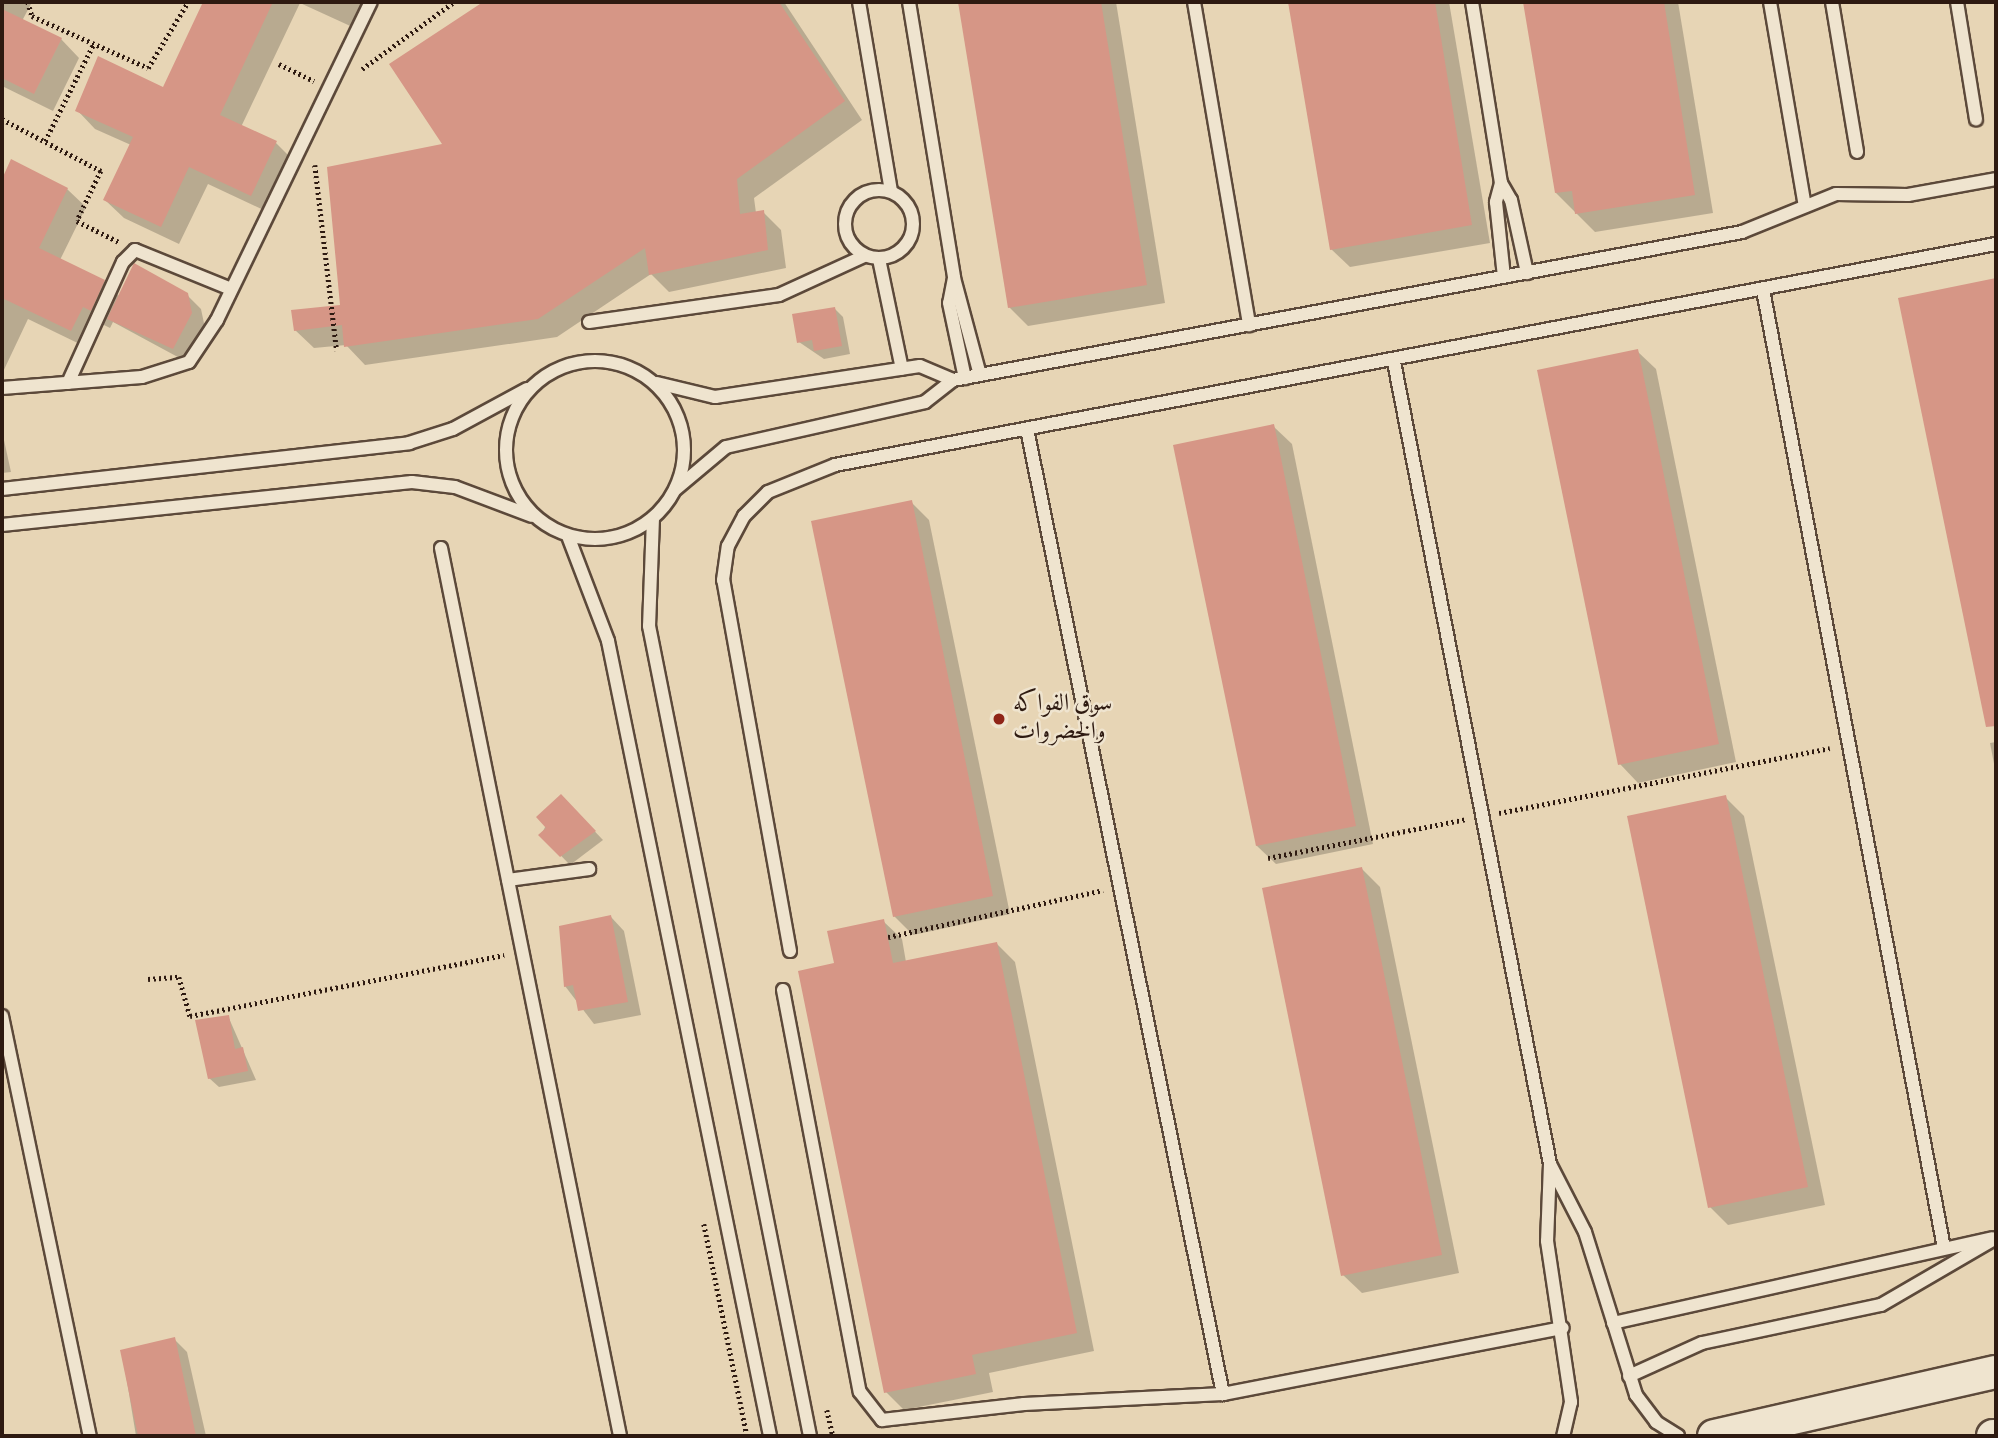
<!DOCTYPE html>
<html>
<head>
<meta charset="utf-8">
<style>
	body { margin:0 }
	#map { position:relative; width:1998px; height:1438px; overflow:hidden; background:#e7d5b5; font-family:Vollkorn,Amiri,serif }
	div>[style] { position:absolute }
	.shadow>* { inset:0; background:#0003 }
	.building>* { inset:0; background:#d69686 }
	.path>* { height:4.5px; margin-top:-2.25px; transform-origin:0; background:repeating-linear-gradient(90deg,#2e1a11 0 2px,transparent 0 5.5px) }
	.roads { filter:drop-shadow(2px 0 #5c493a) drop-shadow(-2px 0 #5c493a) drop-shadow(0 2px #5c493a) drop-shadow(0 -2px #5c493a) }
	.service>* { height:12px; margin:-6px; padding:0 6px; transform-origin:6px; border-radius:6px; background:#efe4cf }
	.service>.ring { margin:-6px; padding:0; box-sizing:content-box; background:none; border:12px solid #efe4cf; border-radius:50% }
	.tertiary>* { height:32px; margin:-16px; padding:0 16px; transform-origin:16px; border-radius:16px; background:#efe4cf }
	.dots>* { width:19px; height:19px; translate:-50% -50%; box-sizing:border-box; border:4px solid #efe4cf; border-radius:50% }
	span { translate:-50% -50%; white-space:nowrap; text-align:center; line-height:1.15; -webkit-text-stroke:5px #efe4cf; paint-order:stroke }
	.poi-label { font-size:24px; color:#2e1a11 }
	.left { translate:0 -50%; text-align:left }
	.frame { position:absolute; inset:0; border:4px solid #2e1a11; pointer-events:none }
</style>
</head>
<body>
<div id="map">
	<div class="shadow">
		<i style="clip-path:polygon(2px 2px,32px 2px,22px 21px,61px 39px,79px 58px,53px 111px,2px 86px)"></i>
		<i style="clip-path:polygon(205px 2px,372px 2px,359px 30px,300px 3px,241px 127px,276px 143px,294px 161px,270px 213px,208px 184px,179px 244px,124px 218px,105px 200px,131px 145px,95px 129px,77px 110px,98px 58px,164px 89px)"></i>
		<i style="clip-path:polygon(486px 2px,784px 2px,862px 120px,754px 198px,756px 213px,763px 212px,781px 230px,786px 268px,669px 292px,651px 274px,557px 337px,365px 365px,346px 345px,314px 348px,295px 330px,342px 306px,445px 145px,392px 64px)"></i>
		<i style="clip-path:polygon(960px 2px,1116px 2px,1165px 303px,1028px 326px,1009px 307px)"></i>
		<i style="clip-path:polygon(1290px 2px,1449px 2px,1490px 243px,1350px 267px,1331px 249px)"></i>
		<i style="clip-path:polygon(1525px 2px,1678px 2px,1713px 213px,1595px 232px,1556px 193px)"></i>
		<i style="clip-path:polygon(12px 161px,67px 189px,86px 207px,60px 260px,104px 281px,120px 297px,187px 295px,201px 309px,205px 328px,187px 362px,113px 322px,110px 328px,102px 324px,90px 349px,28px 319px,2px 374px,2px 183px)"></i>
		<i style="clip-path:polygon(1996px 279px,1996px 709px,1982px 694px,1900px 299px)"></i>
		<i style="clip-path:polygon(834px 308px,843px 317px,850px 354px,824px 359px,799px 342px)"></i>
		<i style="clip-path:polygon(1637px 351px,1656px 369px,1736px 762px,1638px 783px,1620px 764px)"></i>
		<i style="clip-path:polygon(1273px 426px,1292px 444px,1373px 844px,1276px 864px,1257px 846px)"></i>
		<i style="clip-path:polygon(2px 431px,11px 472px,2px 473px)"></i>
		<i style="clip-path:polygon(911px 502px,929px 520px,1010px 914px,913px 935px,894px 916px)"></i>
		<i style="clip-path:polygon(1996px 742px,1996px 774px,1990px 743px)"></i>
		<i style="clip-path:polygon(561px 796px,603px 840px,570px 865px,541px 835px)"></i>
		<i style="clip-path:polygon(1725px 797px,1744px 816px,1825px 1205px,1728px 1225px,1710px 1207px)"></i>
		<i style="clip-path:polygon(1362px 869px,1380px 887px,1459px 1273px,1362px 1293px,1343px 1275px)"></i>
		<i style="clip-path:polygon(611px 917px,624px 931px,641px 1015px,594px 1024px,565px 986px)"></i>
		<i style="clip-path:polygon(883px 921px,902px 939px,906px 962px,997px 944px,1015px 962px,1094px 1351px,989px 1373px,993px 1392px,904px 1410px,886px 1392px)"></i>
		<i style="clip-path:polygon(228px 1016px,256px 1080px,219px 1087px,209px 1078px)"></i>
		<i style="clip-path:polygon(174px 1339px,187px 1352px,206px 1436px,136px 1436px,122px 1351px)"></i>
	</div>
	<div class="building">
		<i style="clip-path:polygon(203px 2px,273px 2px,220px 115px,277px 141px,251px 196px,189px 167px,161px 227px,103px 200px,133px 137px,75px 111px,98px 56px,163px 87px)"></i>
		<i style="clip-path:polygon(483px 2px,779px 2px,845px 101px,737px 179px,740px 214px,764px 210px,768px 250px,649px 275px,645px 248px,538px 319px,344px 347px,342px 325px,294px 331px,291px 310px,340px 305px,327px 167px,442px 144px,389px 64px)"></i>
		<i style="clip-path:polygon(958px 2px,1101px 2px,1147px 285px,1008px 308px)"></i>
		<i style="clip-path:polygon(1288px 2px,1435px 2px,1472px 225px,1330px 250px)"></i>
		<i style="clip-path:polygon(1523px 2px,1664px 2px,1695px 195px,1575px 214px,1572px 191px,1555px 193px)"></i>
		<i style="clip-path:polygon(2px 9px,62px 38px,34px 94px,2px 78px)"></i>
		<i style="clip-path:polygon(11px 159px,68px 188px,39px 248px,105px 280px,91px 311px,83px 307px,71px 331px,2px 298px,2px 179px)"></i>
		<i style="clip-path:polygon(134px 263px,188px 293px,192px 313px,173px 349px,107px 319px)"></i>
		<i style="clip-path:polygon(1996px 278px,1996px 726px,1986px 727px,1898px 298px)"></i>
		<i style="clip-path:polygon(835px 307px,842px 346px,814px 351px,812px 340px,797px 343px,792px 314px)"></i>
		<i style="clip-path:polygon(1638px 349px,1719px 744px,1618px 765px,1537px 370px)"></i>
		<i style="clip-path:polygon(1274px 424px,1356px 826px,1256px 846px,1173px 445px)"></i>
		<i style="clip-path:polygon(912px 500px,993px 896px,893px 917px,811px 521px)"></i>
		<i style="clip-path:polygon(561px 794px,596px 831px,560px 857px,538px 835px,546px 828px,536px 817px)"></i>
		<i style="clip-path:polygon(1726px 795px,1808px 1187px,1708px 1208px,1627px 816px)"></i>
		<i style="clip-path:polygon(1362px 867px,1442px 1255px,1341px 1276px,1262px 888px)"></i>
		<i style="clip-path:polygon(611px 915px,628px 1002px,578px 1011px,573px 985px,564px 987px,559px 926px)"></i>
		<i style="clip-path:polygon(884px 919px,893px 963px,997px 942px,1077px 1333px,972px 1355px,976px 1374px,884px 1393px,798px 971px,834px 963px,827px 931px)"></i>
		<i style="clip-path:polygon(229px 1015px,235px 1049px,243px 1047px,248px 1071px,208px 1079px,195px 1020px)"></i>
		<i style="clip-path:polygon(175px 1337px,196px 1436px,138px 1436px,120px 1350px)"></i>
	</div>
	<div class="path">
		<i style="left:28px;top:2px;width:15px;rotate:74deg"></i>
		<i style="left:32px;top:16px;width:127px;rotate:24.1deg"></i>
		<i style="left:148px;top:68px;width:77px;rotate:-58.8deg"></i>
		<i style="left:279px;top:64px;width:39px;rotate:26deg"></i>
		<i style="left:362px;top:69px;width:114px;rotate:-36.1deg"></i>
		<i style="left:2px;top:119px;width:112px;rotate:27.7deg"></i>
		<i style="left:101px;top:171px;width:55px;rotate:115.6deg"></i>
		<i style="left:77px;top:221px;width:47px;rotate:26.6deg"></i>
		<i style="left:45px;top:141px;width:107px;rotate:-63.4deg"></i>
		<i style="left:315px;top:165px;width:187px;rotate:83.3deg"></i>
		<i style="left:1499px;top:813px;width:337px;rotate:-11.1deg"></i>
		<i style="left:1268px;top:858px;width:202px;rotate:-11.1deg"></i>
		<i style="left:888px;top:937px;width:220px;rotate:-12.3deg"></i>
		<i style="left:148px;top:979px;width:31px;rotate:-4deg"></i>
		<i style="left:179px;top:977px;width:41px;rotate:74.2deg"></i>
		<i style="left:190px;top:1016px;width:320px;rotate:-11deg"></i>
		<i style="left:704px;top:1224px;width:216px;rotate:78.5deg"></i>
		<i style="left:827px;top:1410px;width:27px;rotate:77deg"></i>
	</div>
	<div class="roads">
		<div class="service">
			<i style="left:859px;top:2px;width:192px;rotate:80.4deg"></i>
			<i style="left:909px;top:2px;width:280px;rotate:80.7deg"></i>
			<i style="left:954px;top:278px;width:100px;rotate:75deg"></i>
			<i style="left:1194px;top:2px;width:328px;rotate:80.3deg"></i>
			<i style="left:1472px;top:2px;width:183px;rotate:80.9deg"></i>
			<i style="left:1501px;top:183px;width:20px;rotate:60deg"></i>
			<i style="left:1511px;top:200px;width:75px;rotate:77.6deg"></i>
			<i style="left:1770px;top:2px;width:207px;rotate:80.3deg"></i>
			<i style="left:1832px;top:2px;width:152px;rotate:80.5deg"></i>
			<i style="left:1957px;top:2px;width:119px;rotate:80.8deg"></i>
			<i style="left:1501px;top:183px;width:20px;rotate:105deg"></i>
			<i style="left:1496px;top:202px;width:75px;rotate:83.9deg"></i>
			<i class="ring" style="left:845px;top:190px;width:56px;height:56px"></i>
			<i style="left:879px;top:259px;width:112px;rotate:78.2deg"></i>
			<i style="left:954px;top:278px;width:25px;rotate:101deg"></i>
			<i style="left:949px;top:303px;width:77px;rotate:78deg"></i>
			<i style="left:1763px;top:290px;width:975px;rotate:79.3deg"></i>
			<i style="left:589px;top:322px;width:192px;rotate:-8.1deg"></i>
			<i style="left:779px;top:295px;width:94px;rotate:-24.6deg"></i>
			<i class="ring" style="left:506px;top:361px;width:166px;height:166px"></i>
			<i style="left:1394px;top:362px;width:817px;rotate:78.99deg"></i>
			<i style="left:1550px;top:1164px;width:77px;rotate:92.2deg"></i>
			<i style="left:1547px;top:1241px;width:163px;rotate:81.5deg"></i>
			<i style="left:1571px;top:1402px;width:35px;rotate:103deg"></i>
			<i style="left:68px;top:383px;width:133px;rotate:-65.6deg"></i>
			<i style="left:123px;top:262px;width:17px;rotate:-45deg"></i>
			<i style="left:135px;top:250px;width:104px;rotate:22.1deg"></i>
			<i style="left:657px;top:383px;width:60px;rotate:13.6deg"></i>
			<i style="left:715px;top:397px;width:207px;rotate:-8.6deg"></i>
			<i style="left:920px;top:366px;width:36px;rotate:23deg"></i>
			<i style="left:2px;top:388px;width:140px;rotate:-4.5deg"></i>
			<i style="left:142px;top:377px;width:49px;rotate:-17.7deg"></i>
			<i style="left:189px;top:362px;width:50px;rotate:-56.3deg"></i>
			<i style="left:217px;top:320px;width:353px;rotate:-64.2deg"></i>
			<i style="left:1028px;top:434px;width:980px;rotate:78.52deg"></i>
			<i style="left:2px;top:489px;width:410px;rotate:-6.4deg"></i>
			<i style="left:409px;top:443px;width:46px;rotate:-17.7deg"></i>
			<i style="left:453px;top:429px;width:84px;rotate:-28.4deg"></i>
			<i style="left:676px;top:489px;width:65px;rotate:-40deg"></i>
			<i style="left:726px;top:447px;width:204px;rotate:-12.7deg"></i>
			<i style="left:925px;top:402px;width:36px;rotate:-38deg"></i>
			<i style="left:953px;top:380px;width:803px;rotate:-10.62deg"></i>
			<i style="left:1742px;top:232px;width:101px;rotate:-22deg"></i>
			<i style="left:1836px;top:194px;width:72px;rotate:0.8deg"></i>
			<i style="left:1908px;top:195px;width:89px;rotate:-10.3deg"></i>
			<i style="left:653px;top:518px;width:108px;rotate:92.1deg"></i>
			<i style="left:649px;top:626px;width:826px;rotate:78.76deg"></i>
			<i style="left:2px;top:525px;width:412px;rotate:-6deg"></i>
			<i style="left:412px;top:482px;width:43px;rotate:6.6deg"></i>
			<i style="left:455px;top:487px;width:82px;rotate:20.6deg"></i>
			<i style="left:568px;top:536px;width:112px;rotate:69.1deg"></i>
			<i style="left:608px;top:641px;width:811px;rotate:78.48deg"></i>
			<i style="left:441px;top:548px;width:906px;rotate:78.6deg"></i>
			<i style="left:508px;top:880px;width:82px;rotate:-7.7deg"></i>
			<i style="left:790px;top:951px;width:377px;rotate:-100.2deg"></i>
			<i style="left:723px;top:580px;width:34px;rotate:-82deg"></i>
			<i style="left:728px;top:546px;width:34px;rotate:-62deg"></i>
			<i style="left:744px;top:516px;width:34px;rotate:-45deg"></i>
			<i style="left:768px;top:492px;width:72px;rotate:-21.9deg"></i>
			<i style="left:835px;top:465px;width:1182px;rotate:-10.78deg"></i>
			<i style="left:783px;top:990px;width:409px;rotate:79.2deg"></i>
			<i style="left:860px;top:1392px;width:36px;rotate:52deg"></i>
			<i style="left:882px;top:1420px;width:143px;rotate:-6.4deg"></i>
			<i style="left:1024px;top:1404px;width:199px;rotate:-2.9deg"></i>
			<i style="left:1223px;top:1394px;width:346px;rotate:-11deg"></i>
			<i style="left:2px;top:1016px;width:429px;rotate:78.2deg"></i>
			<i style="left:1550px;top:1164px;width:76px;rotate:62.8deg"></i>
			<i style="left:1585px;top:1232px;width:171px;rotate:72.6deg"></i>
			<i style="left:1636px;top:1395px;width:34px;rotate:53deg"></i>
			<i style="left:1656px;top:1422px;width:26px;rotate:32deg"></i>
			<i style="left:1613px;top:1323px;width:388px;rotate:-12.6deg"></i>
			<i style="left:1629px;top:1376px;width:80px;rotate:-24.3deg"></i>
			<i style="left:1702px;top:1343px;width:183px;rotate:-12deg"></i>
			<i style="left:1881px;top:1305px;width:133px;rotate:-30.2deg"></i>
		</div>
		<div class="tertiary">
			<i style="left:1714px;top:1436px;width:289px;rotate:-12.8deg"></i>
			<i style="left:1993px;top:1436px;width:3px"></i>
		</div>
	</div>
	<div class="dots">
		<i style="left:999px;top:719px;background:#8f2418"></i>
	</div>
	<div class="poi-label">
		<span class="left" style="left:1013px;top:719px">سوق الفواكه<br>والخضروات</span>
	</div>
	<div class="frame"></div>
</div>
</body>
</html>
